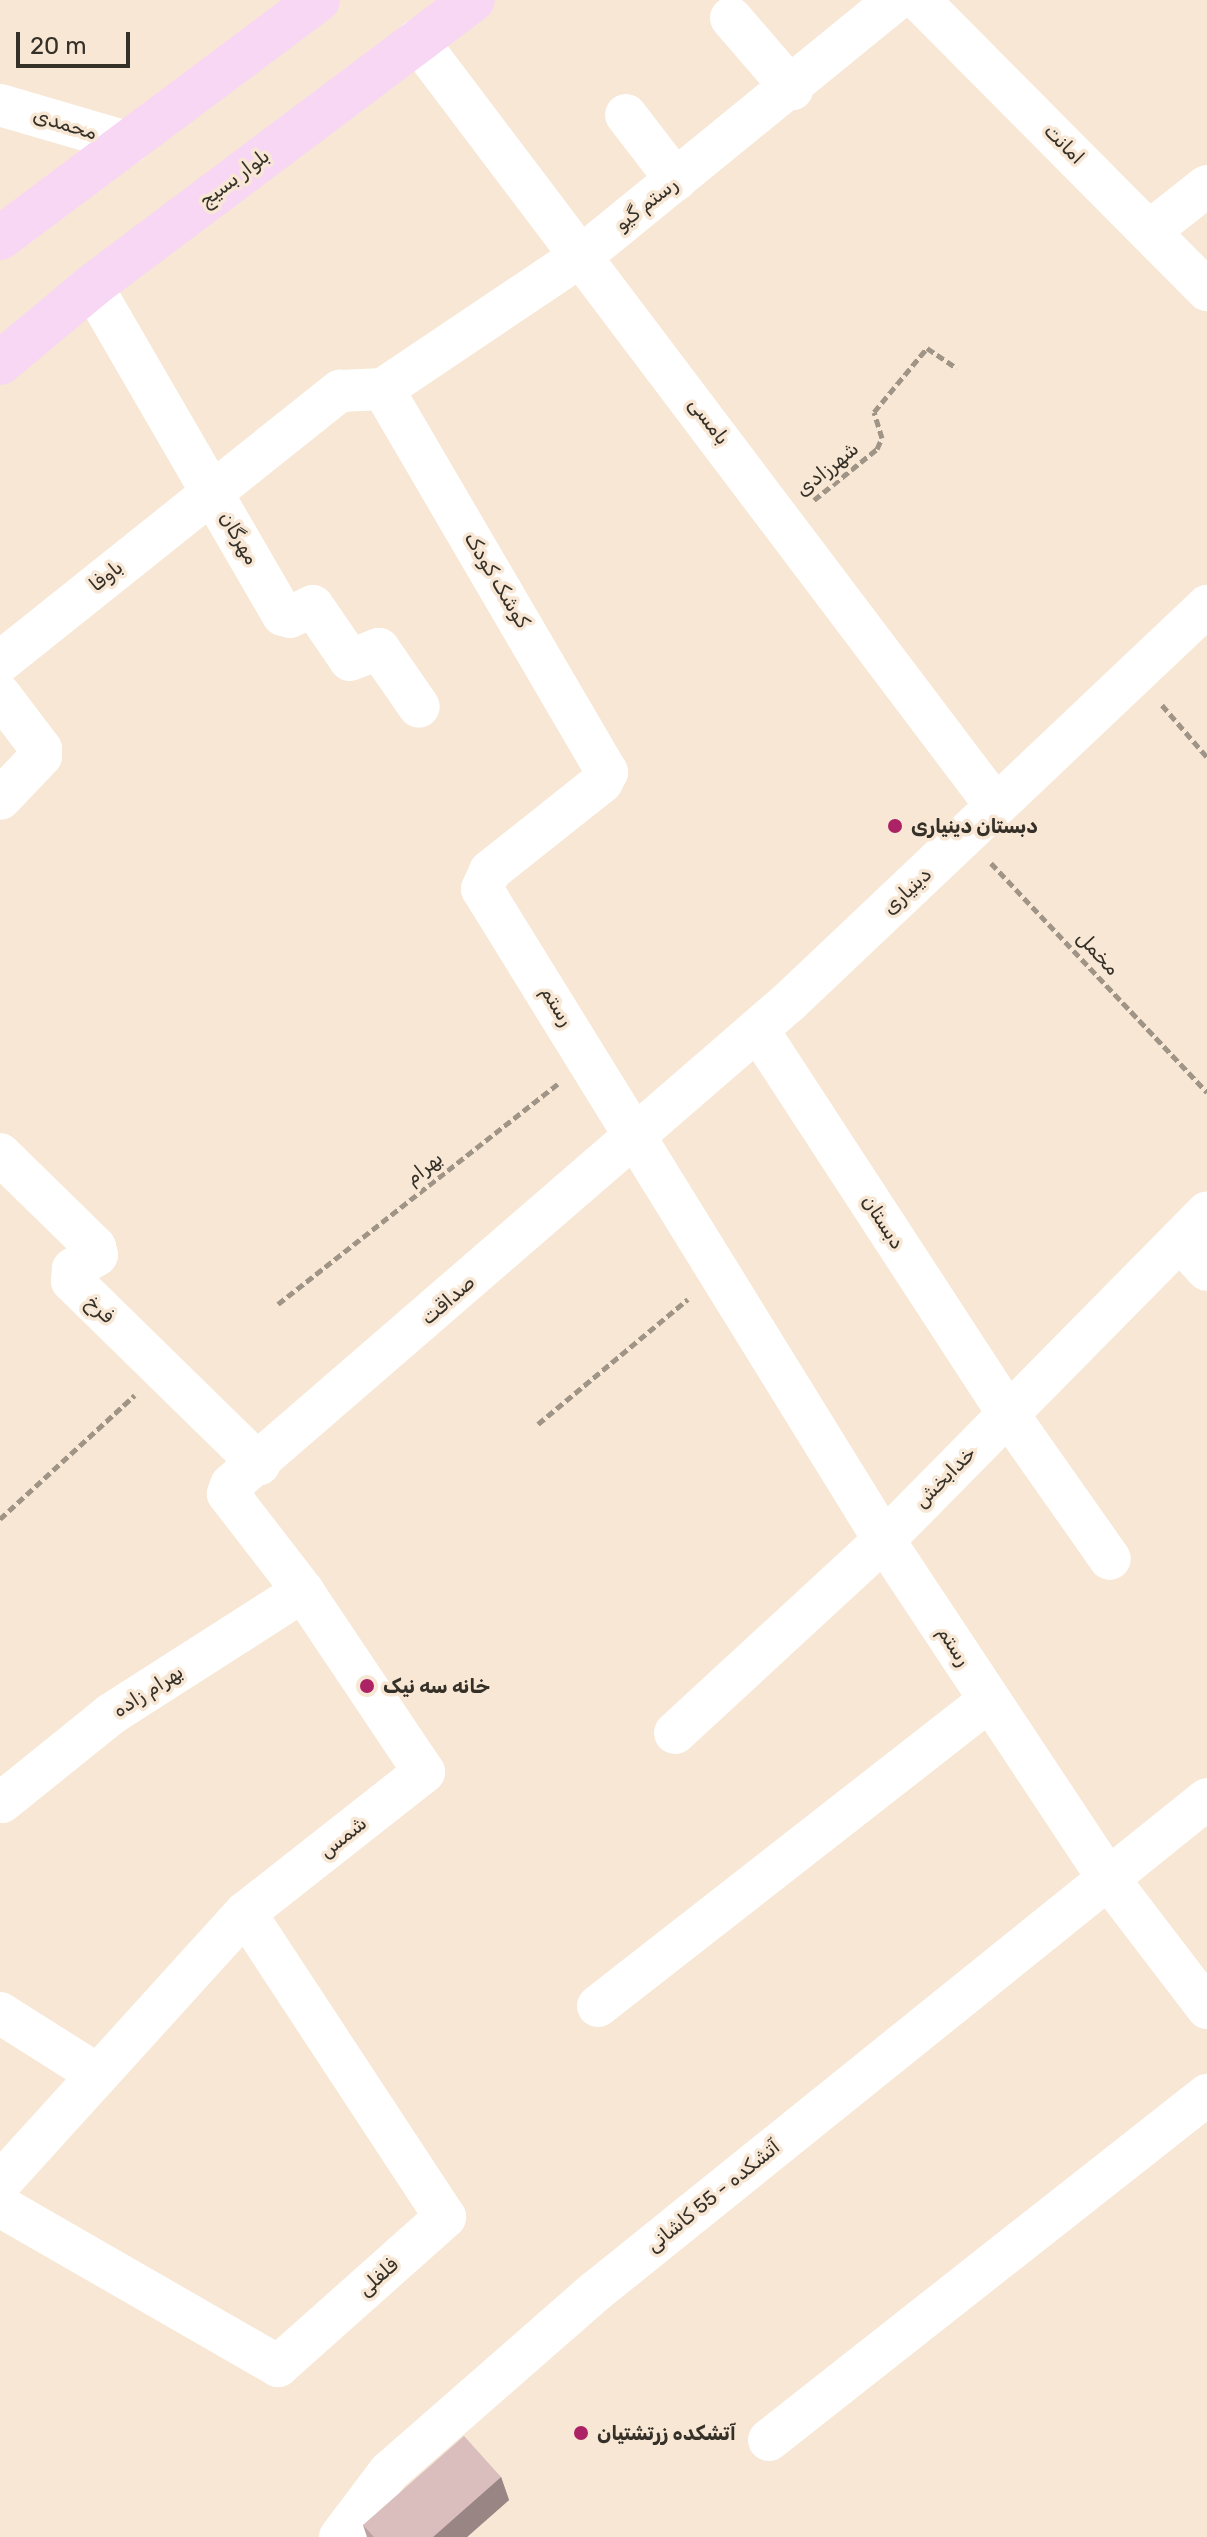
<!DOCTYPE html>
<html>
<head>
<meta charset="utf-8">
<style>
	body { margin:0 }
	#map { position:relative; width:1207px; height:2537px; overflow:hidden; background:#f7e7d4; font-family:Rubik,"Noto Sans Arabic",sans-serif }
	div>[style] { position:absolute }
	.path>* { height:5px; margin-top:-2.5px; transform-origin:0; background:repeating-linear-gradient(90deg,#9f9486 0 8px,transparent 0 12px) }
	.street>* { height:42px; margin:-21px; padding:0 21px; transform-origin:21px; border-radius:21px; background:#fff }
	.primary>* { height:44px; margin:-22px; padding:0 22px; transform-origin:22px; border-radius:22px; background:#f8d7f5 }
	.wall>* { inset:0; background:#bba3a3 }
	.shaded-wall>* { inset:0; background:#988584 }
	.building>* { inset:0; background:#d9bebd }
	.dots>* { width:22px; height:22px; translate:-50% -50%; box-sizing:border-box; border:4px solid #f7e7d4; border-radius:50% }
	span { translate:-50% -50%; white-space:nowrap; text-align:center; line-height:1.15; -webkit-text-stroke:7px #f7e7d4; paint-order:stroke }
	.street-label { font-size:20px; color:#353028 }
	.poi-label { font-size:20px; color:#353028; font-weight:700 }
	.left { translate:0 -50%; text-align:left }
	.scale { position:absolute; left:16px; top:32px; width:114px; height:36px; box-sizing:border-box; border:4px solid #353028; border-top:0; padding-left:10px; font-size:24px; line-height:28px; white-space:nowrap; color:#353028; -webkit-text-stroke:6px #f7e7d4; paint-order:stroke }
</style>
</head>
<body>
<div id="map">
	<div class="path">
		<i style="left:814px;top:500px;width:81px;rotate:-39deg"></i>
		<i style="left:877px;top:449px;width:12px;rotate:-66deg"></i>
		<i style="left:882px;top:438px;width:27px;rotate:-107deg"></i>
		<i style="left:874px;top:412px;width:83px;rotate:-50.4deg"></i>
		<i style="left:927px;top:348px;width:36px;rotate:34deg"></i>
		<i style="left:1162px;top:705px;width:69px;rotate:49.1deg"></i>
		<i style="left:991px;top:863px;width:315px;rotate:46.7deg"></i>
		<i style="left:278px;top:1304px;width:356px;rotate:-38.2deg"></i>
		<i style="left:538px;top:1424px;width:195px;rotate:-39.8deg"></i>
		<i style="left:0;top:1519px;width:183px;rotate:-42.6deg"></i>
	</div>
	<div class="street">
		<i style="left:919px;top:0;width:409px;rotate:45.2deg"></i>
		<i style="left:731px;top:18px;width:94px;rotate:49.3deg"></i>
		<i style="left:417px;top:40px;width:960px;rotate:52.92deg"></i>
		<i style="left:0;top:105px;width:135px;rotate:16.3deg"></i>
		<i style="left:626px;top:115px;width:82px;rotate:52.4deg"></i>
		<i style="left:1151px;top:230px;width:71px;rotate:-38.2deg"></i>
		<i style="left:92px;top:286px;width:380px;rotate:59.9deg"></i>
		<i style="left:283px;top:615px;width:7px;rotate:16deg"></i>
		<i style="left:290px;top:617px;width:25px;rotate:-26deg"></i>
		<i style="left:313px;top:606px;width:65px;rotate:55.6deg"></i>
		<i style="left:350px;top:660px;width:31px;rotate:-21deg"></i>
		<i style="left:379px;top:649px;width:70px;rotate:55.4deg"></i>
		<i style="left:383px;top:389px;width:444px;rotate:59.7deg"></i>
		<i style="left:607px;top:772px;width:11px;rotate:117deg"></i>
		<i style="left:602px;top:782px;width:143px;rotate:141.5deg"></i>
		<i style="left:490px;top:871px;width:20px;rotate:114deg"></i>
		<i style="left:482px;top:889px;width:765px;rotate:58.3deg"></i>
		<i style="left:884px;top:1540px;width:404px;rotate:56.5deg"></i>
		<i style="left:1107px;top:1877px;width:165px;rotate:52.6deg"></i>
		<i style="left:383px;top:389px;width:242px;rotate:-33.9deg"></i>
		<i style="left:584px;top:254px;width:402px;rotate:-39.2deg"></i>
		<i style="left:0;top:662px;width:435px;rotate:-38.6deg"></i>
		<i style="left:340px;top:391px;width:43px;rotate:-2.7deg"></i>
		<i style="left:0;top:695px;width:68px;rotate:52.8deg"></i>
		<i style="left:41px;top:749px;width:7px;rotate:90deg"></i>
		<i style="left:41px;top:756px;width:59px;rotate:133.6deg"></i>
		<i style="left:758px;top:1030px;width:458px;rotate:56.9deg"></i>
		<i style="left:1008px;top:1414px;width:177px;rotate:54.9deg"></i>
		<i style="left:0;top:1154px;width:133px;rotate:44.4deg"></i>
		<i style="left:95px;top:1247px;width:8px;rotate:76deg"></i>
		<i style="left:97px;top:1255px;width:28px;rotate:150deg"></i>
		<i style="left:73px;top:1269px;width:12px;rotate:95deg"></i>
		<i style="left:72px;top:1281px;width:262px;rotate:44.4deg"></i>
		<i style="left:1180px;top:1240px;width:40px;rotate:48deg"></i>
		<i style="left:675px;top:1733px;width:284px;rotate:-42.7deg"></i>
		<i style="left:884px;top:1540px;width:460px;rotate:-45.4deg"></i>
		<i style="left:2px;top:1802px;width:140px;rotate:-38.9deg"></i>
		<i style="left:111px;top:1714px;width:228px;rotate:-32.6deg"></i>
		<i style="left:598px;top:2006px;width:497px;rotate:-38deg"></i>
		<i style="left:0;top:2013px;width:112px;rotate:32.3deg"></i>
		<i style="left:0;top:2183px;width:365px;rotate:-47.8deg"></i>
		<i style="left:245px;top:1913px;width:228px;rotate:-38.2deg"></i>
		<i style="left:424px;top:1772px;width:218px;rotate:-123.8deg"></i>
		<i style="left:303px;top:1591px;width:123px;rotate:-127.7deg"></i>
		<i style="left:228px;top:1494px;width:9px;rotate:-72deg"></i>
		<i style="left:231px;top:1485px;width:738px;rotate:-40.88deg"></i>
		<i style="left:789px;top:1002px;width:576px;rotate:-43.45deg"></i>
		<i style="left:0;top:2206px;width:321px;rotate:29.9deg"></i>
		<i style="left:278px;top:2366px;width:224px;rotate:-41.7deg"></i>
		<i style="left:445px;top:2217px;width:364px;rotate:-123.3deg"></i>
		<i style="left:769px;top:2440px;width:558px;rotate:-38.23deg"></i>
		<i style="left:340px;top:2537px;width:81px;rotate:-53deg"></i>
		<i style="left:389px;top:2472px;width:275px;rotate:-41.2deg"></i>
		<i style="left:596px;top:2291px;width:784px;rotate:-38.84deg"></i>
	</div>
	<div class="primary">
		<i style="left:0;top:238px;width:397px;rotate:-36.8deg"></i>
		<i style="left:0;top:363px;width:120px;rotate:-39.9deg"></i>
		<i style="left:92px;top:286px;width:476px;rotate:-36.9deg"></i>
	</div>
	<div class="wall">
		<i style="clip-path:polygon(501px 2477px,509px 2500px,467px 2537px,367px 2537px,363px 2525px)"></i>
	</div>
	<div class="shaded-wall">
		<i style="clip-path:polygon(501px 2477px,509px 2500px,467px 2537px,433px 2537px)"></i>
	</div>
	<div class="building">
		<i style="clip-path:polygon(464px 2436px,501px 2477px,433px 2537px,374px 2537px,363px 2525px)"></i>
	</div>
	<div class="dots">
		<i style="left:895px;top:826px;background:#ab2265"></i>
		<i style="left:367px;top:1686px;background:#ab2265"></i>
		<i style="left:581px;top:2433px;background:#ab2265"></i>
	</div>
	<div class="street-label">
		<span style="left:65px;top:124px;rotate:17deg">محمدی</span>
		<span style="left:1064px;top:144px;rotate:45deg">امانت</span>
		<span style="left:234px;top:178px;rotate:-37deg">بلوار بسیج</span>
		<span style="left:646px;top:204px;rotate:-38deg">رستم گیو</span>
		<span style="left:709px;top:421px;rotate:53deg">بامسی</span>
		<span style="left:827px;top:469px;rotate:-39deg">شهرزادی</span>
		<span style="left:239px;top:538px;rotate:60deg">مهرگان</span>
		<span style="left:106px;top:576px;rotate:-39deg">باوفا</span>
		<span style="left:497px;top:580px;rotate:59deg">کوشک کودک</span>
		<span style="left:907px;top:891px;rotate:-43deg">دینیاری</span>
		<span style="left:1098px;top:953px;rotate:47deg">مخمل</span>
		<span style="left:557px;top:1006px;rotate:58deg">رستم</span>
		<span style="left:424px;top:1168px;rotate:-38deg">بهرام</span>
		<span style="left:883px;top:1222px;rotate:57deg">دبستان</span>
		<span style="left:448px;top:1300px;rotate:-41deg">صداقت</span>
		<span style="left:100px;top:1309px;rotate:44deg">فرخ</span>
		<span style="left:945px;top:1477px;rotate:-45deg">خدابخش</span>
		<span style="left:954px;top:1646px;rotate:57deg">رستم</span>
		<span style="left:148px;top:1691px;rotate:-33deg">بهرام زاده</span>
		<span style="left:343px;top:1837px;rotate:-38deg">شمس</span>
		<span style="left:713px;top:2196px;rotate:-39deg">آتشکده - 55 کاشانی</span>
		<span style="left:378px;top:2277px;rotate:-42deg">فلفلی</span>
	</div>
	<div class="poi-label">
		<span class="left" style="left:911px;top:826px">دبستان دینیاری</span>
		<span class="left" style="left:383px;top:1686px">خانه سه نیک</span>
		<span class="left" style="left:597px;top:2433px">آتشکده زرتشتیان</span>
	</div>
	<div class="scale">20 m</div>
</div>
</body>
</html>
